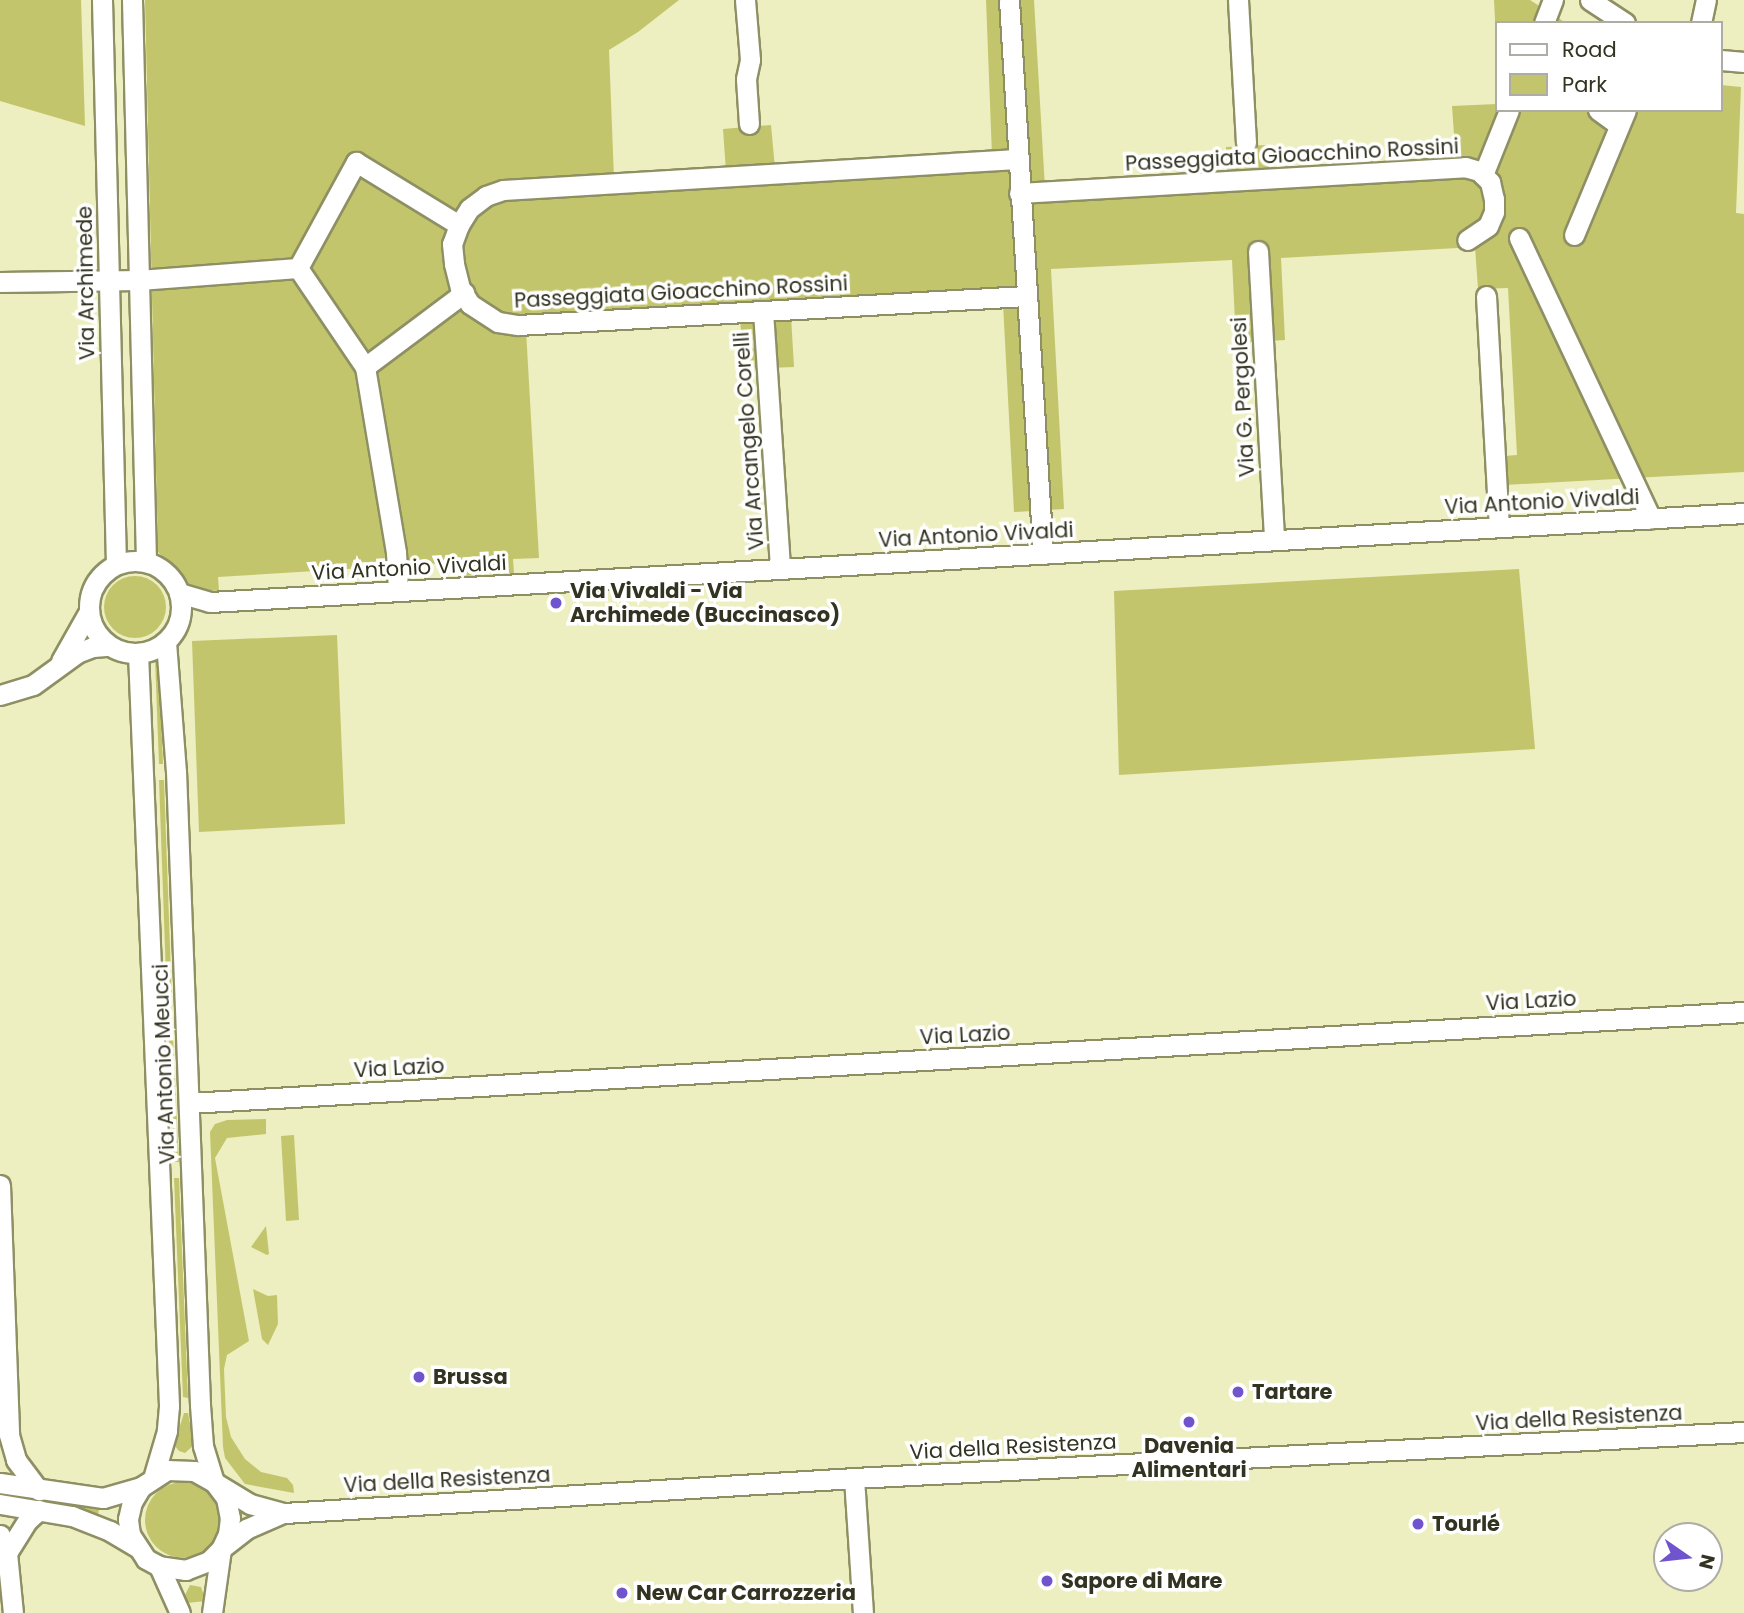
<!DOCTYPE html>
<html>
<head>
<meta charset="utf-8">
<style>
	body { margin:0 }
	#map { position:relative; width:1744px; height:1613px; overflow:hidden; background:#edefc0; font-family:Poppins,sans-serif }
	div>[style] { position:absolute }
	.green>* { inset:0; background:#c3c56c }
	.round { border-radius:50% }
	.roads { filter:drop-shadow(2px 0 #8e9064) drop-shadow(-2px 0 #8e9064) drop-shadow(0 2px #8e9064) drop-shadow(0 -2px #8e9064) }
	.minor>* { height:19px; margin:-9.5px; padding:0 9.5px; transform-origin:9.5px; border-radius:9.5px; background:#fff }
	.minor>.ring { margin:-9.5px; padding:0; box-sizing:content-box; background:none; border:19px solid #fff; border-radius:50% }
	.dots>* { width:19px; height:19px; translate:-50% -50%; box-sizing:border-box; border:4px solid #fff; border-radius:50% }
	span { translate:-50% -50%; white-space:nowrap; text-align:center; line-height:1.15; -webkit-text-stroke:7px #fff; paint-order:stroke }
	.street-label { font-size:21px; color:#323321 }
	.poi-label { font-size:21px; color:#323321; font-weight:700 }
	.left { translate:0 -50%; text-align:left }
	.legend { position:absolute; left:1495px; top:21px; width:228px; height:91px; box-sizing:border-box; background:#fff; border:2px solid #adada6; margin:0; padding:9px 12px; list-style:none; font-size:21px; color:#323321 }
	.legend li { display:flex; align-items:center; gap:14px; height:35px }
	.legend b { width:35px; border:2px solid #adada6 }
	.north { position:absolute; left:1653px; top:1522px; width:70px; height:70px; box-sizing:border-box; background:#fff; border:2px solid #adada6; border-radius:50%; rotate:104deg; font-size:19px; font-weight:700; line-height:28px; text-align:center; color:#323321 }
	.north::after { content:''; display:block; margin:auto; width:24px; height:32px; background:#7054cd; clip-path:polygon(50% 0,100% 100%,50% 72%,0 100%) }
</style>
</head>
<body>
<div id="map">
	<div class="green">
		<i style="clip-path:polygon(0 0,81px 0,85px 126px,0 101px)"></i>
		<i style="clip-path:polygon(145px 0,679px 0,638px 32px,609px 50px,614px 178px,726px 172px,723px 129px,771px 125px,775px 168px,992px 156px,986px 0,1034px 0,1045px 188px,1227px 177px,1226px 147px,1266px 145px,1269px 173px,1456px 162px,1452px 106px,1497px 104px,1497px 110px,1721px 110px,1721px 85px,1741px 87px,1736px 213px,1744px 214px,1744px 472px,1505px 485px,1504px 456px,1517px 455px,1508px 288px,1478px 289px,1475px 247px,1281px 258px,1285px 340px,1236px 343px,1232px 260px,1051px 269px,1064px 509px,1014px 512px,1003px 304px,791px 316px,794px 367px,744px 369px,740px 318px,526px 330px,539px 558px,513px 559px,514px 573px,463px 576px,461px 562px,218px 577px,219px 591px,204px 590px,189px 585px,158px 552px)"></i>
		<i style="clip-path:polygon(1494px 0,1530px 0,1566px 23px,1497px 23px,1497px 58px)"></i>
		<i style="clip-path:polygon(1519px 569px,1535px 749px,1119px 775px,1114px 591px)"></i>
		<i class="round" style="left:104px;top:576px;width:62px;height:62px"></i>
		<i style="clip-path:polygon(337px 635px,345px 824px,199px 832px,192px 641px)"></i>
		<i style="clip-path:polygon(155px 659px,159px 659px,163px 764px,159px 764px)"></i>
		<i style="clip-path:polygon(159px 780px,164px 780px,172px 1003px,167px 1004px)"></i>
		<i style="clip-path:polygon(168px 1018px,172px 1018px,179px 1162px,174px 1162px)"></i>
		<i style="clip-path:polygon(266px 1119px,266px 1134px,227px 1138px,215px 1158px,249px 1341px,227px 1355px,224px 1369px,226px 1417px,231px 1437px,245px 1459px,261px 1472px,287px 1478px,293px 1485px,294px 1493px,245px 1484px,225px 1458px,223px 1447px,210px 1132px,215px 1124px,227px 1120px)"></i>
		<i style="clip-path:polygon(294px 1135px,299px 1220px,286px 1221px,281px 1136px)"></i>
		<i style="clip-path:polygon(174px 1178px,179px 1178px,188px 1398px,183px 1397px)"></i>
		<i style="clip-path:polygon(266px 1226px,269px 1254px,267px 1255px,251px 1247px)"></i>
		<i style="clip-path:polygon(253px 1289px,268px 1296px,277px 1295px,278px 1324px,268px 1345px,262px 1339px)"></i>
		<i style="clip-path:polygon(184px 1413px,188px 1413px,194px 1445px,185px 1453px,179px 1451px,174px 1445px)"></i>
		<i class="round" style="left:145px;top:1482px;width:76px;height:76px"></i>
		<i style="clip-path:polygon(0 1494px,99px 1507px,98px 1518px,0 1497px)"></i>
		<i style="clip-path:polygon(190px 1585px,201px 1587px,206px 1601px,187px 1603px,185px 1595px)"></i>
	</div>
	<div class="roads">
		<div class="minor">
			<i style="left:102px;top:0;width:564px;rotate:88.58deg"></i>
			<i style="left:132px;top:0;width:562px;rotate:88.57deg"></i>
			<i style="left:745px;top:0;width:60px;rotate:85.2deg"></i>
			<i style="left:750px;top:60px;width:19px;rotate:102deg"></i>
			<i style="left:746px;top:79px;width:45px;rotate:86.2deg"></i>
			<i style="left:1009px;top:0;width:555px;rotate:86.49deg"></i>
			<i style="left:1238px;top:0;width:143px;rotate:86.8deg"></i>
			<i style="left:1590px;top:0;width:42px;rotate:33.3deg"></i>
			<i style="left:1544px;top:23px;width:25px;rotate:-69deg"></i>
			<i style="left:1701px;top:23px;width:24px;rotate:-78deg"></i>
			<i style="left:1721px;top:60px;width:23px;rotate:5deg"></i>
			<i style="left:1598px;top:110px;width:26px;rotate:36deg"></i>
			<i style="left:1017px;top:159px;width:515px;rotate:176.55deg"></i>
			<i style="left:503px;top:190px;width:18px;rotate:161deg"></i>
			<i style="left:486px;top:196px;width:21px;rotate:143deg"></i>
			<i style="left:469px;top:209px;width:19px;rotate:122deg"></i>
			<i style="left:459px;top:225px;width:20px;rotate:110deg"></i>
			<i style="left:452px;top:244px;width:20px;rotate:84deg"></i>
			<i style="left:454px;top:264px;width:25px;rotate:76deg"></i>
			<i style="left:460px;top:288px;width:19px;rotate:58deg"></i>
			<i style="left:470px;top:304px;width:33px;rotate:33deg"></i>
			<i style="left:498px;top:322px;width:20px;rotate:9deg"></i>
			<i style="left:518px;top:325px;width:508px;rotate:-3.27deg"></i>
			<i style="left:1483px;top:175px;width:70px;rotate:-68.2deg"></i>
			<i style="left:1019px;top:193px;width:447px;rotate:-3.3deg"></i>
			<i style="left:1465px;top:167px;width:15px;rotate:16deg"></i>
			<i style="left:1479px;top:171px;width:16px;rotate:45deg"></i>
			<i style="left:1490px;top:182px;width:17px;rotate:77deg"></i>
			<i style="left:1494px;top:199px;width:13px;rotate:90deg"></i>
			<i style="left:1494px;top:212px;width:15px;rotate:113deg"></i>
			<i style="left:1488px;top:226px;width:25px;rotate:146deg"></i>
			<i style="left:1574px;top:235px;width:135px;rotate:-67.4deg"></i>
			<i style="left:1519px;top:238px;width:310px;rotate:64.8deg"></i>
			<i style="left:1258px;top:251px;width:289px;rotate:86.8deg"></i>
			<i style="left:298px;top:268px;width:120px;rotate:55.9deg"></i>
			<i style="left:365px;top:367px;width:188px;rotate:80.5deg"></i>
			<i style="left:396px;top:552px;width:39px;rotate:87deg"></i>
			<i style="left:298px;top:268px;width:121px;rotate:-61.3deg"></i>
			<i style="left:356px;top:162px;width:121px;rotate:31.5deg"></i>
			<i style="left:0;top:282px;width:139px;rotate:-0.8deg"></i>
			<i style="left:139px;top:280px;width:159px;rotate:-4.3deg"></i>
			<i style="left:1486px;top:296px;width:231px;rotate:86.8deg"></i>
			<i style="left:763px;top:311px;width:258px;rotate:86.2deg"></i>
			<i style="left:365px;top:367px;width:124px;rotate:-36.8deg"></i>
			<i class="ring" style="left:89px;top:561px;width:73px;height:73px"></i>
			<i style="left:179px;top:593px;width:32px;rotate:16deg"></i>
			<i style="left:210px;top:602px;width:1537px;rotate:-3.32deg"></i>
			<i style="left:166px;top:642px;width:129px;rotate:85.6deg"></i>
			<i style="left:176px;top:771px;width:634px;rotate:87.83deg"></i>
			<i style="left:200px;top:1405px;width:41px;rotate:85.8deg"></i>
			<i style="left:203px;top:1446px;width:38px;rotate:73deg"></i>
			<i style="left:138px;top:653px;width:754px;rotate:87.64deg"></i>
			<i style="left:169px;top:1406px;width:25px;rotate:95deg"></i>
			<i style="left:167px;top:1431px;width:46px;rotate:106.5deg"></i>
			<i style="left:61px;top:661px;width:55px;rotate:-60.6deg"></i>
			<i style="left:0;top:695px;width:34px;rotate:-17deg"></i>
			<i style="left:33px;top:685px;width:54px;rotate:-36deg"></i>
			<i style="left:77px;top:653px;width:17px;rotate:-21deg"></i>
			<i style="left:93px;top:647px;width:16px;rotate:-4deg"></i>
			<i style="left:189px;top:1103px;width:1558px;rotate:-3.35deg"></i>
			<i style="left:0;top:1185px;width:250px;rotate:87.9deg"></i>
			<i style="left:9px;top:1435px;width:26px;rotate:74deg"></i>
			<i style="left:16px;top:1460px;width:38px;rotate:53deg"></i>
			<i style="left:854px;top:1478px;width:135px;rotate:86.2deg"></i>
			<i style="left:214px;top:1482px;width:42px;rotate:31.4deg"></i>
			<i style="left:250px;top:1504px;width:35px;rotate:15deg"></i>
			<i style="left:284px;top:1513px;width:571px;rotate:-3.51deg"></i>
			<i style="left:854px;top:1478px;width:891px;rotate:-2.96deg"></i>
			<i style="left:0;top:1483px;width:104px;rotate:8.3deg"></i>
			<i style="left:103px;top:1498px;width:40px;rotate:-16deg"></i>
			<i style="left:141px;top:1487px;width:31px;rotate:-33deg"></i>
			<i style="left:167px;top:1470px;width:27px;rotate:2deg"></i>
			<i style="left:194px;top:1471px;width:23px;rotate:29deg"></i>
			<i style="left:214px;top:1482px;width:20px;rotate:53deg"></i>
			<i style="left:226px;top:1498px;width:20px;rotate:79deg"></i>
			<i style="left:230px;top:1518px;width:16px;rotate:97deg"></i>
			<i style="left:228px;top:1534px;width:17px;rotate:115deg"></i>
			<i style="left:221px;top:1549px;width:17px;rotate:135deg"></i>
			<i style="left:209px;top:1561px;width:25px;rotate:159deg"></i>
			<i style="left:186px;top:1570px;width:27px;rotate:-172deg"></i>
			<i style="left:159px;top:1566px;width:15px;rotate:-152deg"></i>
			<i style="left:146px;top:1559px;width:30px;rotate:-123deg"></i>
			<i style="left:130px;top:1534px;width:15px;rotate:-98deg"></i>
			<i style="left:128px;top:1519px;width:17px;rotate:-77deg"></i>
			<i style="left:132px;top:1502px;width:17px;rotate:-59deg"></i>
			<i style="left:0;top:1504px;width:73px;rotate:9.5deg"></i>
			<i style="left:72px;top:1516px;width:41px;rotate:21.5deg"></i>
			<i style="left:110px;top:1531px;width:31px;rotate:31deg"></i>
			<i style="left:0;top:1535px;width:19px;rotate:69deg"></i>
			<i style="left:7px;top:1553px;width:60px;rotate:84.3deg"></i>
			<i style="left:222px;top:1548px;width:31px;rotate:-38deg"></i>
			<i style="left:246px;top:1529px;width:40px;rotate:-23.4deg"></i>
			<i style="left:7px;top:1553px;width:39px;rotate:-58deg"></i>
			<i style="left:28px;top:1520px;width:15px;rotate:-42deg"></i>
			<i style="left:159px;top:1566px;width:51px;rotate:65.9deg"></i>
			<i style="left:212px;top:1613px;width:65px;rotate:-82deg"></i>
		</div>
	</div>
	<div class="dots">
		<i style="left:556px;top:603px;background:#7054cd"></i>
		<i style="left:419px;top:1377px;background:#7054cd"></i>
		<i style="left:1238px;top:1392px;background:#7054cd"></i>
		<i style="left:1189px;top:1422px;background:#7054cd"></i>
		<i style="left:1418px;top:1524px;background:#7054cd"></i>
		<i style="left:1047px;top:1581px;background:#7054cd"></i>
		<i style="left:622px;top:1593px;background:#7054cd"></i>
	</div>
	<div class="street-label">
		<span style="left:1292px;top:155px;rotate:-3deg">Passeggiata Gioacchino Rossini</span>
		<span style="left:86px;top:283px;rotate:-91deg">Via Archimede</span>
		<span style="left:681px;top:292px;rotate:-3deg">Passeggiata Gioacchino Rossini</span>
		<span style="left:1243px;top:397px;rotate:-93deg">Via G. Pergolesi</span>
		<span style="left:749px;top:441px;rotate:-94deg">Via Arcangelo Corelli</span>
		<span style="left:1542px;top:502px;rotate:-3deg">Via Antonio Vivaldi</span>
		<span style="left:976px;top:535px;rotate:-3deg">Via Antonio Vivaldi</span>
		<span style="left:409px;top:568px;rotate:-3deg">Via Antonio Vivaldi</span>
		<span style="left:1531px;top:1001px;rotate:-3deg">Via Lazio</span>
		<span style="left:965px;top:1035px;rotate:-3deg">Via Lazio</span>
		<span style="left:164px;top:1064px;rotate:-92deg">Via Antonio Meucci</span>
		<span style="left:399px;top:1068px;rotate:-3deg">Via Lazio</span>
		<span style="left:1579px;top:1418px;rotate:-3deg">Via della Resistenza</span>
		<span style="left:1013px;top:1447px;rotate:-3deg">Via della Resistenza</span>
		<span style="left:447px;top:1480px;rotate:-3deg">Via della Resistenza</span>
	</div>
	<div class="poi-label">
		<span class="left" style="left:570px;top:603px">Via Vivaldi - Via<br>Archimede (Buccinasco)</span>
		<span class="left" style="left:433px;top:1377px">Brussa</span>
		<span class="left" style="left:1252px;top:1392px">Tartare</span>
		<span style="left:1189px;top:1458px">Davenia<br>Alimentari</span>
		<span class="left" style="left:1432px;top:1524px">Tourlé</span>
		<span class="left" style="left:1061px;top:1581px">Sapore di Mare</span>
		<span class="left" style="left:636px;top:1593px">New Car Carrozzeria</span>
	</div>
	<ul class="legend">
	<li><b style="height:9px;background:#fff"></b>Road</li>
	<li><b style="height:19px;background:#c3c56c"></b>Park</li>
	</ul>
	<div class="north">N</div>
</div>
</body>
</html>
